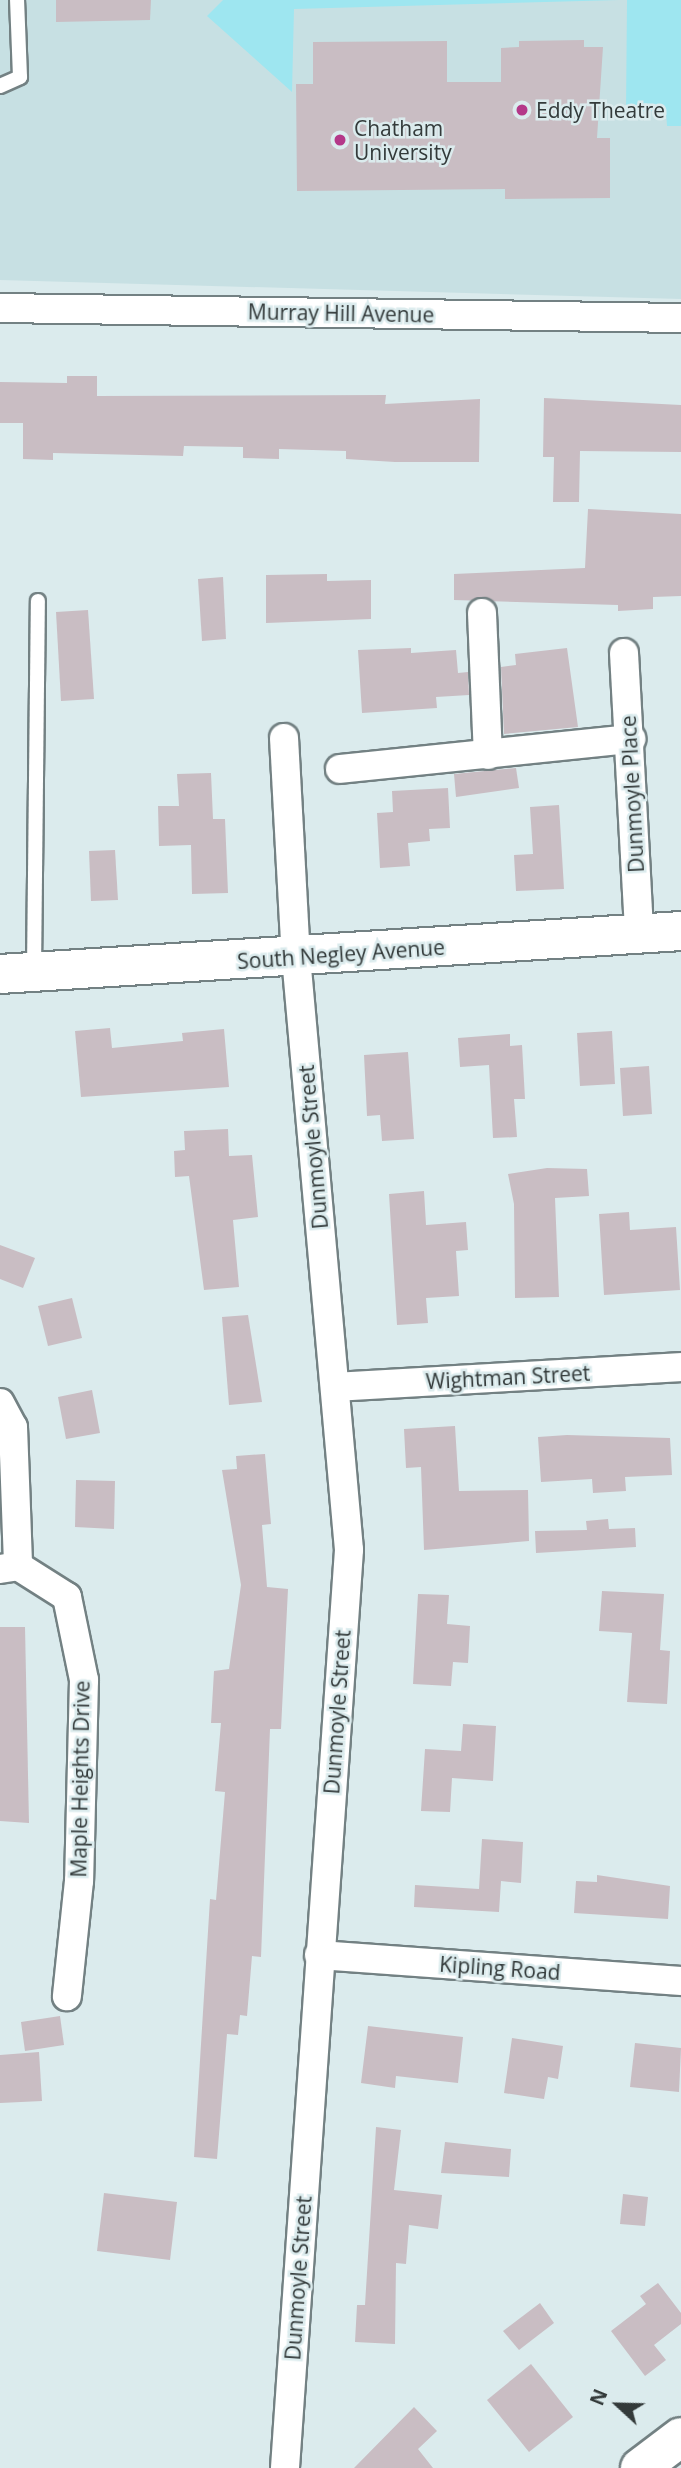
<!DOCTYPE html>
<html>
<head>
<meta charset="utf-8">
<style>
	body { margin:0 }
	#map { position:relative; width:681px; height:2468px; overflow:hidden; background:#dbebed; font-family:"Open Sans",sans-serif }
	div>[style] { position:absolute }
	.built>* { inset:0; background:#c7e0e3 }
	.green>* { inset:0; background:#9ee6f0 }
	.building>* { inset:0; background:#c9bdc3 }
	.roads { filter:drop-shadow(2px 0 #738183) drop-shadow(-2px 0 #738183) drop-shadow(0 2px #738183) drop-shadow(0 -2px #738183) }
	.lane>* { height:14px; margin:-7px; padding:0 7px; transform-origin:7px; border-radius:7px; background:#fff }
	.street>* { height:28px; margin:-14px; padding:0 14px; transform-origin:14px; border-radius:14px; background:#fff }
	.secondary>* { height:38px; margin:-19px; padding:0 19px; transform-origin:19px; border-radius:19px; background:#fff }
	.dots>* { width:19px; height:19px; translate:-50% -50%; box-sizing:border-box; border:4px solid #dbebed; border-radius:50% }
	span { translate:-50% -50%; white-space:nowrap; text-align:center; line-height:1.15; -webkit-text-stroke:5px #dbebed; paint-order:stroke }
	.poi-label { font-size:21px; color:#333a3a }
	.left { translate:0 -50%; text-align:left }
	.street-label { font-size:21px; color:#333a3a }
	.north { position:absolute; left:583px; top:2370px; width:70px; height:70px; -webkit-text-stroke:5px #dbebed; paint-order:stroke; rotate:292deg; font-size:19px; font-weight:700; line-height:28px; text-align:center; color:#333a3a }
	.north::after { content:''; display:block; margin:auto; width:24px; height:32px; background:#333a3a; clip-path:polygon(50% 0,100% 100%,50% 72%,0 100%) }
</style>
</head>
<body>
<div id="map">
	<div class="built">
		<i style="clip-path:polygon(0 0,681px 0,681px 299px,0 280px)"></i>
	</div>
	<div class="green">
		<i style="clip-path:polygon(223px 0,619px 0,294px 9px,292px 92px,207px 16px)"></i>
		<i style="clip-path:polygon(627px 0,681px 0,681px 126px,667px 126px,666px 111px,626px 111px)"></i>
	</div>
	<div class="building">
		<i style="clip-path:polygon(56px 0,151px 0,150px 20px,56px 22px)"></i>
		<i style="clip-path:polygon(584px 40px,584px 47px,603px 47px,597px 138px,610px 138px,610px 198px,505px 199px,505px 189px,297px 191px,296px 84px,313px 84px,313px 42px,447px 41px,447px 82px,501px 82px,501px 48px,519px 47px,519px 41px)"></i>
		<i style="clip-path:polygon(67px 376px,97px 376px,97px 396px,386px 395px,385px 404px,480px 399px,479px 462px,395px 462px,346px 459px,346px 451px,279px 449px,279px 459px,243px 458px,243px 447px,184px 446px,183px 456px,53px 453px,53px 460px,23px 459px,23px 423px,0 423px,0 382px,67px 383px)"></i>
		<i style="clip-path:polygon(544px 398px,681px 405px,681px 452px,580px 451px,579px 502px,553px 502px,554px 457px,543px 457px)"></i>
		<i style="clip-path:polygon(588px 509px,681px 514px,681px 596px,653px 597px,653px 609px,618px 611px,618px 605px,454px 600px,454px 574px,585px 568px)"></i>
		<i style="clip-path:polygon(327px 574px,327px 581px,371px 580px,371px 619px,266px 623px,266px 575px)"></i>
		<i style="clip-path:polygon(223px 577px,226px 639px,202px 641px,198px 579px)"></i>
		<i style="clip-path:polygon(88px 610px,94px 699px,61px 701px,56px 612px)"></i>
		<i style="clip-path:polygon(411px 648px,411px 653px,456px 650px,458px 673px,468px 672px,469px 695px,436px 697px,437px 708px,362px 713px,358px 650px)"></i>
		<i style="clip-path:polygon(567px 648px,578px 727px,504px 734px,501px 667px,516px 665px,515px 654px)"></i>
		<i style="clip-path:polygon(516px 768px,519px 788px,456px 797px,454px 774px)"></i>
		<i style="clip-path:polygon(211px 773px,213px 819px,225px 819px,228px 893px,192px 894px,191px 845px,159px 846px,158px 806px,179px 806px,177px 774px)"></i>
		<i style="clip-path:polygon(448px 788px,450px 828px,429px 829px,430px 841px,408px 843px,410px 866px,380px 868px,377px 813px,393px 812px,392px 791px)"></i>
		<i style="clip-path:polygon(559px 805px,564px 889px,516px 891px,514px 855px,533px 854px,530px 807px)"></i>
		<i style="clip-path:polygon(115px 850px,118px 900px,91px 901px,89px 851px)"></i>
		<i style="clip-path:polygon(110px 1028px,112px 1048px,183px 1041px,182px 1033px,224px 1029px,229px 1087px,81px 1097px,75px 1031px)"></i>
		<i style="clip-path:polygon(612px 1031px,615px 1084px,580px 1086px,577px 1033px)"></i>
		<i style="clip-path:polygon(510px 1034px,510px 1046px,522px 1045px,525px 1099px,514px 1099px,517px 1137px,493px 1138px,489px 1065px,460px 1067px,458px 1038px)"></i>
		<i style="clip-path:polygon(408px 1052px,414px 1139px,382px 1141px,380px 1115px,367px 1116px,364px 1055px)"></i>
		<i style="clip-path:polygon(649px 1066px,652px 1114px,623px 1116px,620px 1068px)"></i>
		<i style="clip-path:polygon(228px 1129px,229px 1156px,252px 1155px,258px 1217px,233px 1220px,239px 1287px,204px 1290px,189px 1176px,175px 1177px,174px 1151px,185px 1150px,184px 1131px)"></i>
		<i style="clip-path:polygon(547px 1168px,587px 1169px,589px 1196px,555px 1198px,559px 1297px,515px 1298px,514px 1204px,508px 1174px)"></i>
		<i style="clip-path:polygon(424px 1191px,426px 1225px,466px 1222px,468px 1250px,456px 1251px,459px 1296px,426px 1298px,428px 1323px,397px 1325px,389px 1194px)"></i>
		<i style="clip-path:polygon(629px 1212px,630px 1230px,676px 1227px,680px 1290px,604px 1295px,599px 1214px)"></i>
		<i style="clip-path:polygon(0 1245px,35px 1258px,23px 1288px,0 1279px)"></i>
		<i style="clip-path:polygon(72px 1298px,82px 1338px,48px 1346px,38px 1306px)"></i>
		<i style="clip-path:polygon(248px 1315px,262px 1402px,229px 1405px,222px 1317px)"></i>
		<i style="clip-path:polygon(92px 1390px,100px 1433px,66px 1439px,58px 1397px)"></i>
		<i style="clip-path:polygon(455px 1426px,459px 1491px,528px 1490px,529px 1541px,424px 1550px,421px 1467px,406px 1468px,404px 1429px)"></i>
		<i style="clip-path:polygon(567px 1435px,670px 1438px,672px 1475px,625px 1477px,626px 1491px,593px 1493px,592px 1479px,541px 1482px,538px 1437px)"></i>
		<i style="clip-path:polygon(265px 1454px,271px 1524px,262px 1525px,267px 1587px,288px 1589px,281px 1729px,270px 1729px,261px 1957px,252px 1956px,247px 2016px,240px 2015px,238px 2035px,227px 2034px,217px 2159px,194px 2157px,210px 1899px,216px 1900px,225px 1792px,215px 1791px,221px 1723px,211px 1723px,214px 1671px,229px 1669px,241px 1585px,222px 1470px,237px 1469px,236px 1456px)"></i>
		<i style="clip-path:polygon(76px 1480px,115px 1481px,114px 1529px,75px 1527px)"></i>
		<i style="clip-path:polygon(608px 1519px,609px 1529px,635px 1528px,636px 1547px,536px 1553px,535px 1531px,587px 1530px,586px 1521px)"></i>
		<i style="clip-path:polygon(602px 1591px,664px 1594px,660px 1650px,670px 1651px,667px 1704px,627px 1702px,632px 1633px,599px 1631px)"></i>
		<i style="clip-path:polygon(418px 1594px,449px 1595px,447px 1624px,470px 1626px,468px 1663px,453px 1662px,451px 1686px,413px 1684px)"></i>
		<i style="clip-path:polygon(0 1627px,25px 1627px,29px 1823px,0 1821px)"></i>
		<i style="clip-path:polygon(463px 1724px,496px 1726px,493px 1781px,452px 1778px,450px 1812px,421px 1811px,425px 1749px,461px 1751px)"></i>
		<i style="clip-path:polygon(482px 1839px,523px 1842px,521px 1883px,501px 1881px,499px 1912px,414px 1907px,415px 1885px,479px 1889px)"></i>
		<i style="clip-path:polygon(597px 1875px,670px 1886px,668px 1919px,574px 1913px,576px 1881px,597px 1882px)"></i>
		<i style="clip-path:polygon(60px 2016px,64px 2045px,25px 2051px,21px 2022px)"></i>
		<i style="clip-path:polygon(368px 2026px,463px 2037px,458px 2083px,396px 2076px,395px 2088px,361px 2083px)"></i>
		<i style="clip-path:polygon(512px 2038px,563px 2046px,558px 2079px,548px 2077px,544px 2099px,504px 2093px)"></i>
		<i style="clip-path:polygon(635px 2043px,681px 2048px,679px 2092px,630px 2087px)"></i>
		<i style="clip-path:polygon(39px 2052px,42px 2101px,0 2103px,0 2055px)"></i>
		<i style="clip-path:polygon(376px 2127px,401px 2130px,394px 2190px,442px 2195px,438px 2229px,409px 2225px,406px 2264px,396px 2263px,395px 2344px,355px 2342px,357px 2305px,365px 2305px)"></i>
		<i style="clip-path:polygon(445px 2142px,511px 2149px,509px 2177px,441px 2173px)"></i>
		<i style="clip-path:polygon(104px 2193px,177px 2202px,170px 2260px,97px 2251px)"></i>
		<i style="clip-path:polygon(623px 2194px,648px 2197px,645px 2226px,620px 2224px)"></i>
		<i style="clip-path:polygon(658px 2283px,681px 2313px,681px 2324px,654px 2345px,666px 2360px,645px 2376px,611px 2331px,646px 2304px,640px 2296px)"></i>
		<i style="clip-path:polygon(540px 2303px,554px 2323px,519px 2350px,503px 2331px)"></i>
		<i style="clip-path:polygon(531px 2364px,573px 2417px,529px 2452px,487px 2400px)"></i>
		<i style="clip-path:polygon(414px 2407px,437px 2431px,418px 2449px,433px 2468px,354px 2468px)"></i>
	</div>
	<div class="roads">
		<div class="lane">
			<i style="left:0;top:86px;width:22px;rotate:-24deg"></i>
			<i style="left:20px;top:77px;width:77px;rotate:-92.2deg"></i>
			<i style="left:34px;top:971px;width:370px;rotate:-89.4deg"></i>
		</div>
		<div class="street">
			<i style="left:0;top:308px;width:681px;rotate:0.84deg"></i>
			<i style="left:482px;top:613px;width:142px;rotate:87.6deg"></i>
			<i style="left:624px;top:653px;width:281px;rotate:86.9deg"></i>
			<i style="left:284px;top:738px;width:219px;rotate:86.9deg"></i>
			<i style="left:296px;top:957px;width:595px;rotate:84.89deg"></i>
			<i style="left:349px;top:1550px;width:920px;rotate:93.99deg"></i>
			<i style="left:340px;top:769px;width:293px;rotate:-5.9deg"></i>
			<i style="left:335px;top:1387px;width:347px;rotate:-3.3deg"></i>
			<i style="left:0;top:1403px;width:27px;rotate:62deg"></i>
			<i style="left:13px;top:1427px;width:139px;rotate:87.9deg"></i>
			<i style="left:0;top:1569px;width:18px;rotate:-9deg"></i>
			<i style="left:18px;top:1566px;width:58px;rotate:32.3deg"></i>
			<i style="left:67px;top:1597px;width:85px;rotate:78.4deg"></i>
			<i style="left:84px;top:1680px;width:201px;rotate:91.4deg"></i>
			<i style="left:79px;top:1881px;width:116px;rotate:96deg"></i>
			<i style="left:319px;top:1955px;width:363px;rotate:4.1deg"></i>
		</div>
		<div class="secondary">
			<i style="left:0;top:974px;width:682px;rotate:-3.61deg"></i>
			<i style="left:640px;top:2468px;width:51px;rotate:-37.1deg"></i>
		</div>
	</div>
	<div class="dots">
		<i style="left:522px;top:110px;background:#b43889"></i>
		<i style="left:340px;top:140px;background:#b43889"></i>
	</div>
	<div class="poi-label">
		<span class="left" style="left:536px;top:110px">Eddy Theatre</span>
		<span class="left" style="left:354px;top:140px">Chatham<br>University</span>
	</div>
	<div class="street-label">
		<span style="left:341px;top:313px;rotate:1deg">Murray Hill Avenue</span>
		<span style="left:632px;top:794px;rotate:-93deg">Dunmoyle Place</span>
		<span style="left:341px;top:954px;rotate:-4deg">South Negley Avenue</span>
		<span style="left:313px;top:1147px;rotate:-95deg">Dunmoyle Street</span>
		<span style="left:508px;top:1377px;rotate:-3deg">Wightman Street</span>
		<span style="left:337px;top:1712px;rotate:-86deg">Dunmoyle Street</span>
		<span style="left:80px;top:1779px;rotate:-89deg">Maple Heights Drive</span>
		<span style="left:500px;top:1968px;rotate:4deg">Kipling Road</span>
		<span style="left:298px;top:2278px;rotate:-86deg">Dunmoyle Street</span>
	</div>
	<div class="north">N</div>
</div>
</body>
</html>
